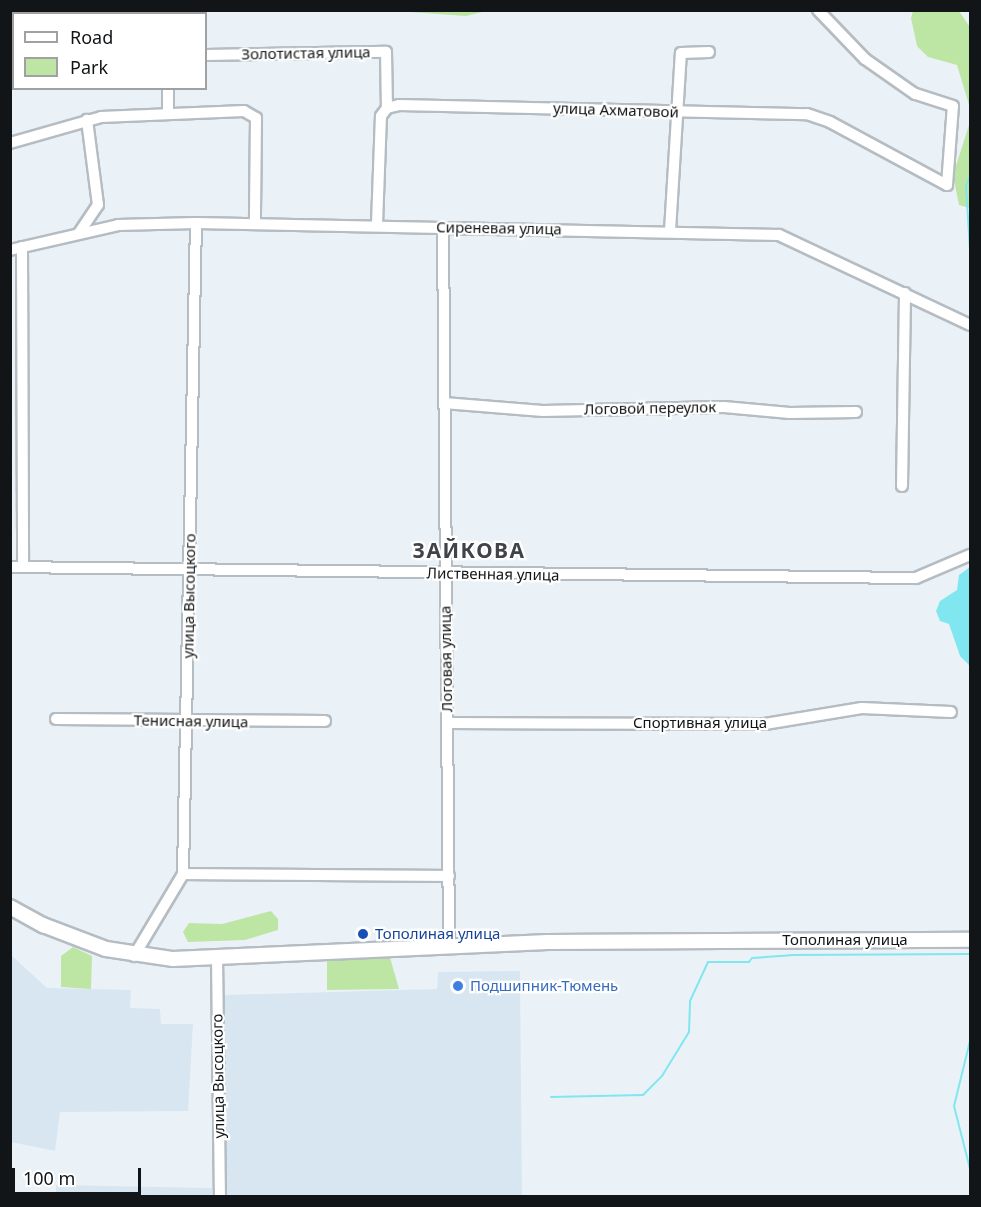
<!DOCTYPE html>
<html>
<head>
<meta charset="utf-8">
<style>
	body { margin:0 }
	#map { position:relative; width:981px; height:1207px; overflow:hidden; background:#ebf2f7; font-family:"Noto Sans",sans-serif }
	div>[style] { position:absolute }
	.built>* { inset:0; background:#d8e6f1 }
	.green>* { inset:0; background:#bde6a5 }
	.water>* { inset:0; background:#80e7f1 }
	.stream>* { height:2px; margin:-1px; padding:0 1px; transform-origin:1px; border-radius:1px; background:#80e7f1 }
	.roads { filter:drop-shadow(2px 0 #b5bcc2) drop-shadow(-2px 0 #b5bcc2) drop-shadow(0 2px #b5bcc2) drop-shadow(0 -2px #b5bcc2) }
	.minor>* { height:10px; margin:-5px; padding:0 5px; transform-origin:5px; border-radius:5px; background:#fff }
	.major>* { height:14px; margin:-7px; padding:0 7px; transform-origin:7px; border-radius:7px; background:#fff }
	.dots>* { width:16px; height:16px; translate:-50% -50%; box-sizing:border-box; border:3px solid #fff; border-radius:50% }
	span { translate:-50% -50%; white-space:nowrap; text-align:center; line-height:1.15; -webkit-text-stroke:4.5px #fff; paint-order:stroke }
	.street-label { font-size:15px; color:#121517 }
	.transit-label { font-size:15px; color:#164399 }
	.left { translate:0 -50%; text-align:left }
	.shop-label { font-size:15px; color:#366cbe }
	.district-label { font-size:21px; color:#3e4448; font-weight:700; letter-spacing:1.5px }
	.frame { position:absolute; inset:0; border:12px solid #121517; pointer-events:none }
	.legend { position:absolute; left:12px; top:12px; width:195px; height:78px; box-sizing:border-box; background:#fff; border:2px solid #a0a1a2; margin:0; padding:8px 10px; list-style:none; font-size:18px; color:#121517 }
	.legend li { display:flex; align-items:center; gap:12px; height:30px }
	.legend b { width:30px; border:2px solid #a0a1a2 }
	.scale { position:absolute; left:12px; top:1168px; width:129px; height:27px; box-sizing:border-box; border:3px solid #121517; border-top:0; padding-left:8px; font-size:18px; line-height:21px; white-space:nowrap; color:#121517; -webkit-text-stroke:4px #fff; paint-order:stroke }
</style>
</head>
<body>
<div id="map">
	<div class="built">
		<i style="clip-path:polygon(10px 954px,47px 988px,131px 990px,130px 1008px,160px 1009px,161px 1024px,193px 1024px,188px 1111px,60px 1112px,55px 1151px,11px 1142px)"></i>
		<i style="clip-path:polygon(520px 971px,522px 1196px,227px 1196px,224px 995px,437px 989px,438px 972px)"></i>
		<i style="clip-path:polygon(56px 1185px,212px 1188px,212px 1196px,56px 1196px)"></i>
	</div>
	<div class="green">
		<i style="clip-path:polygon(396px 11px,486px 11px,466px 16px)"></i>
		<i style="clip-path:polygon(913px 11px,959px 11px,970px 27px,970px 108px,957px 65px,928px 57px,917px 46px,911px 18px)"></i>
		<i style="clip-path:polygon(970px 122px,970px 208px,959px 205px,953px 175px)"></i>
		<i style="clip-path:polygon(271px 911px,278px 919px,278px 930px,245px 940px,188px 942px,183px 932px,189px 923px,222px 924px)"></i>
		<i style="clip-path:polygon(73px 947px,92px 956px,91px 989px,61px 987px,61px 956px)"></i>
		<i style="clip-path:polygon(389px 954px,399px 989px,327px 990px,327px 956px)"></i>
	</div>
	<div class="water">
		<i style="clip-path:polygon(970px 567px,970px 666px,960px 656px,949px 624px,940px 621px,936px 611px,940px 601px,957px 590px,959px 575px)"></i>
	</div>
	<div class="stream">
		<i style="left:970px;top:176px;width:11px;rotate:112deg"></i>
		<i style="left:966px;top:186px;width:64px;rotate:86.4deg"></i>
		<i style="left:970px;top:1041px;width:67px;rotate:103.8deg"></i>
		<i style="left:954px;top:1106px;width:65px;rotate:75.7deg"></i>
		<i style="left:551px;top:1097px;width:92px;rotate:-1.2deg"></i>
		<i style="left:643px;top:1095px;width:27px;rotate:-45deg"></i>
		<i style="left:662px;top:1076px;width:52px;rotate:-58.5deg"></i>
		<i style="left:689px;top:1032px;width:31px;rotate:-88deg"></i>
		<i style="left:690px;top:1001px;width:43px;rotate:-65.2deg"></i>
		<i style="left:708px;top:962px;width:41px"></i>
		<i style="left:749px;top:962px;width:5px;rotate:-53deg"></i>
		<i style="left:752px;top:958px;width:39px;rotate:-4deg"></i>
		<i style="left:791px;top:955px;width:179px;rotate:-0.3deg"></i>
	</div>
	<div class="roads">
		<div class="minor">
			<i style="left:169px;top:10px;width:4px;rotate:76deg"></i>
			<i style="left:206px;top:55px;width:180px;rotate:-1deg"></i>
			<i style="left:386px;top:52px;width:56px;rotate:89deg"></i>
			<i style="left:168px;top:88px;width:25px;rotate:90deg"></i>
			<i style="left:10px;top:143px;width:95px;rotate:-15.9deg"></i>
			<i style="left:101px;top:117px;width:143px;rotate:-2.4deg"></i>
			<i style="left:244px;top:111px;width:14px;rotate:30deg"></i>
			<i style="left:256px;top:118px;width:104px;rotate:90.6deg"></i>
			<i style="left:377px;top:224px;width:108px;rotate:-87.9deg"></i>
			<i style="left:381px;top:116px;width:10px;rotate:-53deg"></i>
			<i style="left:387px;top:108px;width:12px;rotate:-14deg"></i>
			<i style="left:399px;top:105px;width:408px;rotate:1.3deg"></i>
			<i style="left:807px;top:114px;width:24px;rotate:19deg"></i>
			<i style="left:830px;top:122px;width:133px;rotate:28.3deg"></i>
			<i style="left:947px;top:185px;width:79px;rotate:-85.7deg"></i>
			<i style="left:953px;top:106px;width:40px;rotate:-162deg"></i>
			<i style="left:915px;top:94px;width:61px;rotate:-145deg"></i>
			<i style="left:865px;top:59px;width:68px;rotate:-133.8deg"></i>
			<i style="left:443px;top:228px;width:718px;rotate:89.52deg"></i>
			<i style="left:670px;top:231px;width:178px;rotate:-86.5deg"></i>
			<i style="left:681px;top:53px;width:28px;rotate:-2deg"></i>
			<i style="left:79px;top:233px;width:34px;rotate:-56deg"></i>
			<i style="left:98px;top:205px;width:86px;rotate:-97.4deg"></i>
			<i style="left:22px;top:247px;width:320px;rotate:89.8deg"></i>
			<i style="left:10px;top:250px;width:111px;rotate:-13deg"></i>
			<i style="left:118px;top:225px;width:78px;rotate:-1.5deg"></i>
			<i style="left:196px;top:223px;width:583px;rotate:1.18deg"></i>
			<i style="left:779px;top:235px;width:211px;rotate:25.2deg"></i>
			<i style="left:444px;top:403px;width:99px;rotate:4.6deg"></i>
			<i style="left:543px;top:411px;width:181px;rotate:-1.3deg"></i>
			<i style="left:724px;top:407px;width:66px;rotate:5.2deg"></i>
			<i style="left:790px;top:413px;width:66px;rotate:-0.9deg"></i>
			<i style="left:902px;top:486px;width:193px;rotate:-89.1deg"></i>
			<i style="left:10px;top:567px;width:906px;rotate:0.7deg"></i>
			<i style="left:916px;top:578px;width:59px;rotate:-23.1deg"></i>
			<i style="left:56px;top:719px;width:269px;rotate:0.4deg"></i>
			<i style="left:447px;top:723px;width:318px;rotate:0.2deg"></i>
			<i style="left:765px;top:724px;width:98px;rotate:-9.4deg"></i>
			<i style="left:862px;top:708px;width:89px;rotate:2.6deg"></i>
			<i style="left:183px;top:874px;width:266px;rotate:0.4deg"></i>
			<i style="left:134px;top:956px;width:96px;rotate:-59.1deg"></i>
			<i style="left:183px;top:874px;width:651px;rotate:-88.86deg"></i>
			<i style="left:217px;top:956px;width:240px;rotate:89.3deg"></i>
		</div>
		<div class="major">
			<i style="left:10px;top:907px;width:38px;rotate:29deg"></i>
			<i style="left:43px;top:925px;width:67px;rotate:20.9deg"></i>
			<i style="left:106px;top:949px;width:68px;rotate:8.5deg"></i>
			<i style="left:173px;top:959px;width:375px;rotate:-2.6deg"></i>
			<i style="left:548px;top:942px;width:422px;rotate:-0.3deg"></i>
		</div>
	</div>
	<div class="dots">
		<i style="left:363px;top:934px;background:#1a4fb4"></i>
		<i style="left:458px;top:986px;background:#3f7fe0"></i>
	</div>
	<div class="street-label">
		<span style="left:306px;top:53px;rotate:-1deg">Золотистая улица</span>
		<span style="left:616px;top:110px;rotate:2deg">улица Ахматовой</span>
		<span style="left:499px;top:228px;rotate:1deg">Сиреневая улица</span>
		<span style="left:650px;top:408px;rotate:-1deg">Логовой переулок</span>
		<span style="left:493px;top:574px;rotate:1deg">Лиственная улица</span>
		<span style="left:189px;top:596px;rotate:-89deg">улица Высоцкого</span>
		<span style="left:446px;top:659px;rotate:-91deg">Логовая улица</span>
		<span style="left:191px;top:721px;rotate:1deg">Тенисная улица</span>
		<span style="left:700px;top:723px">Спортивная улица</span>
		<span style="left:845px;top:940px">Тополиная улица</span>
		<span style="left:218px;top:1076px;rotate:-91deg">улица Высоцкого</span>
	</div>
	<div class="transit-label">
		<span class="left" style="left:375px;top:934px">Тополиная улица</span>
	</div>
	<div class="shop-label">
		<span class="left" style="left:470px;top:986px">Подшипник-Тюмень</span>
	</div>
	<div class="district-label">
		<span style="left:469px;top:550px">ЗАЙКОВА</span>
	</div>
	<div class="frame"></div>
	<ul class="legend">
	<li><b style="height:8px;background:#fff"></b>Road</li>
	<li><b style="height:16px;background:#bde6a5"></b>Park</li>
	</ul>
	<div class="scale">100 m</div>
</div>
</body>
</html>
